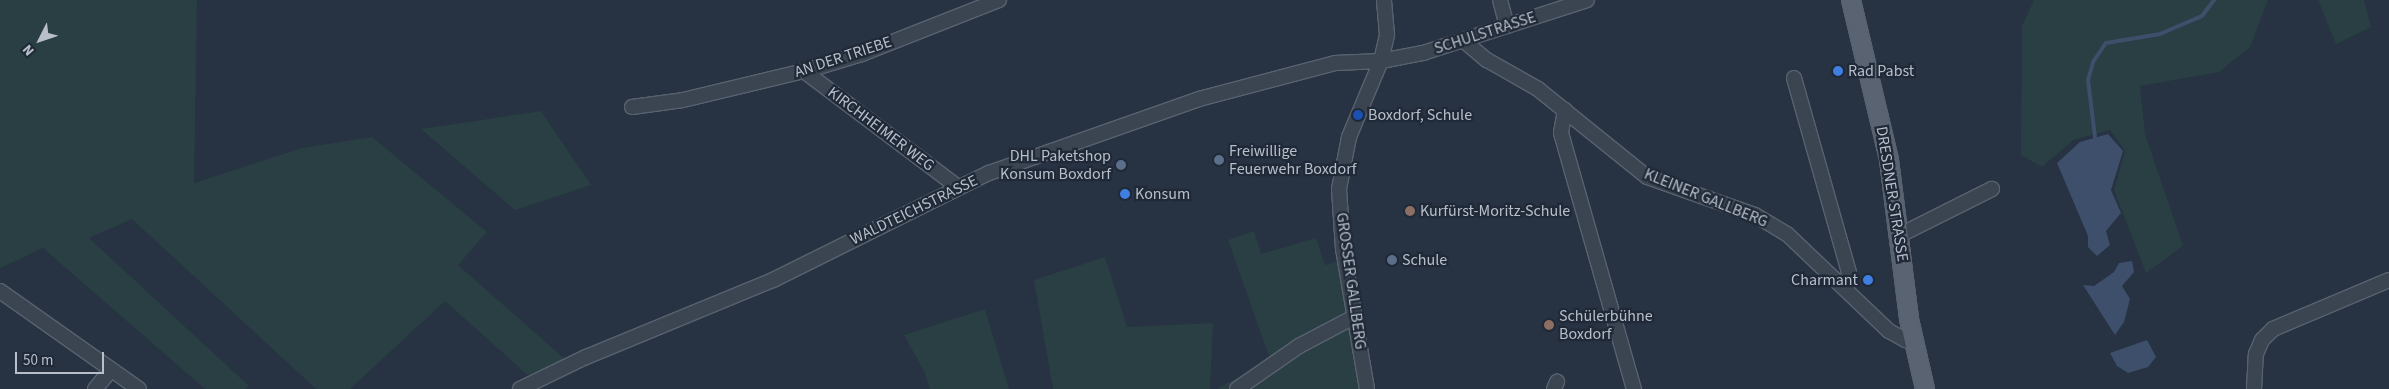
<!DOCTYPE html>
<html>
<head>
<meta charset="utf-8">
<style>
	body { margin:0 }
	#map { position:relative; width:2389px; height:389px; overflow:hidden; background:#273242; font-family:"Source Sans 3",sans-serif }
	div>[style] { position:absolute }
	.green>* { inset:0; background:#293f43 }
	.water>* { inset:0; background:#3d4f6a }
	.stream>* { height:4px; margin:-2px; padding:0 2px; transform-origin:2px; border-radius:2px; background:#3d4f6a }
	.roads { filter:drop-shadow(1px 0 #59626f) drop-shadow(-1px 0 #59626f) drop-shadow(0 1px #59626f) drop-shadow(0 -1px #59626f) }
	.minor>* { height:14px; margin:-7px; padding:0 7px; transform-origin:7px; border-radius:7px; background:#3b4451 }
	.major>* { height:18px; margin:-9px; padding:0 9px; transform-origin:9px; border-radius:9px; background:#596371 }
	.dots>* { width:14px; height:14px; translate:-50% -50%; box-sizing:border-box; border:2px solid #202937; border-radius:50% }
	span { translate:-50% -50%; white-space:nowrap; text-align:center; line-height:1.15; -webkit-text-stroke:4.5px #202937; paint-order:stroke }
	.street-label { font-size:16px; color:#b8bfcb }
	.poi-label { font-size:16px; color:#b8bfcb }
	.left { translate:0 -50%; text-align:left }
	.right { translate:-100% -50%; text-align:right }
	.north { position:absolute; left:15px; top:15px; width:50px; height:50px; -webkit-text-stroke:4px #202937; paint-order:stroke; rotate:229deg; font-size:14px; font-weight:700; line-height:20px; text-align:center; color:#b8bfcb }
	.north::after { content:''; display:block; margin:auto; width:18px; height:22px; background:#b8bfcb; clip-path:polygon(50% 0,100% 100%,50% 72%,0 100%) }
	.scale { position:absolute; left:15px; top:352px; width:89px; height:22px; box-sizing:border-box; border:2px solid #b8bfcb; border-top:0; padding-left:6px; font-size:15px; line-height:18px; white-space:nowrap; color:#b8bfcb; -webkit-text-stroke:4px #202937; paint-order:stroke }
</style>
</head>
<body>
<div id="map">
	<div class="green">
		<i style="clip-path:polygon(0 0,197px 0,194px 183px,302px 148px,372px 137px,487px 232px,458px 265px,565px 359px,531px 378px,445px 301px,350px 389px,316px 389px,132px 219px,89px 238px,249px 386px,245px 389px,205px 389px,43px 248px,0 268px)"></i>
		<i style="clip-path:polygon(2034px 0,2268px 0,2250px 47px,2219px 72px,2140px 86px,2145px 134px,2183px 246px,2146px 273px,2114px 190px,2125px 151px,2110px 130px,2073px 140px,2042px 167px,2021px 155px,2022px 26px)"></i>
		<i style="clip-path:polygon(2318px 0,2364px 0,2371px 27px,2336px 44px)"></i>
		<i style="clip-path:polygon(541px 111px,591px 185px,515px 210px,421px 129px)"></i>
		<i style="clip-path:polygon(1254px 231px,1261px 254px,1316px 238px,1325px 265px,1339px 261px,1360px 389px,1217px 389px,1270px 359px,1228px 240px)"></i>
		<i style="clip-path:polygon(1105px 257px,1127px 327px,1213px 323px,1210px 389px,1053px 389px,1034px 280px)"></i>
		<i style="clip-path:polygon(985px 309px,1009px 389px,930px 389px,925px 373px,904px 335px)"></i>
	</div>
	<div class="water">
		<i style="clip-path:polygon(2108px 134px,2123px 151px,2111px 190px,2121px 213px,2106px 231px,2110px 245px,2097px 256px,2088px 247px,2088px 236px,2057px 163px,2080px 142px)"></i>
		<i style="clip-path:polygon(2132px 261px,2134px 272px,2122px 286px,2130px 299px,2124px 322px,2115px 335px,2083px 285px,2094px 286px,2114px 272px,2119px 263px)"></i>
		<i style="clip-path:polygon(2147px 340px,2156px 357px,2148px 367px,2128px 373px,2117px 366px,2110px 353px)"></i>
	</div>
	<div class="stream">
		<i style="left:2095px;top:137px;width:57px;rotate:-97deg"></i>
		<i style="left:2088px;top:80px;width:19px;rotate:-74deg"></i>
		<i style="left:2093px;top:62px;width:23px;rotate:-56deg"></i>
		<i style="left:2106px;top:43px;width:55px;rotate:-9.5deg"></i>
		<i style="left:2160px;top:34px;width:46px;rotate:-23.2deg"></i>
		<i style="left:2202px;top:16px;width:20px;rotate:-53deg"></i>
	</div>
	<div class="roads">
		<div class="minor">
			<i style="left:1500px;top:0;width:27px;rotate:75deg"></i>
			<i style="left:1464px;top:41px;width:30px;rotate:40deg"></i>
			<i style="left:1487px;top:60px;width:59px;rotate:29.6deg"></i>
			<i style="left:1538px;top:89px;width:140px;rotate:38.9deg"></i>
			<i style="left:1647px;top:177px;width:114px;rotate:19.4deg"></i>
			<i style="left:1755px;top:215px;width:37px;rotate:31deg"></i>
			<i style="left:1787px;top:234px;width:141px;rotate:43.6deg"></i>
			<i style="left:1889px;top:331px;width:18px;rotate:29deg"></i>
			<i style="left:1905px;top:340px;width:8px;rotate:7deg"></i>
			<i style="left:804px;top:71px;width:193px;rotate:37deg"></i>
			<i style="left:1794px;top:78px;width:203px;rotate:74.2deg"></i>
			<i style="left:1849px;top:273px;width:15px;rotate:98deg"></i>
			<i style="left:632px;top:107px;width:51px;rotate:-7.8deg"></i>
			<i style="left:683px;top:100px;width:133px;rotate:-13.5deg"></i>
			<i style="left:812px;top:69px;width:52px;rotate:-16.7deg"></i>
			<i style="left:862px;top:54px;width:147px;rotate:-21.5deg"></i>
			<i style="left:1565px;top:110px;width:23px;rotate:100deg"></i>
			<i style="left:1561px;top:133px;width:266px;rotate:74.1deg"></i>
			<i style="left:1900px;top:235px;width:103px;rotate:-26.6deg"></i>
			<i style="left:0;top:291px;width:170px;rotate:35.2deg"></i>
			<i style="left:95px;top:389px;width:25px;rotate:-50deg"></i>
			<i style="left:520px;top:389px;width:73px;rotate:-25.9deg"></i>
			<i style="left:586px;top:357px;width:202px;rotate:-22.4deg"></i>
			<i style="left:773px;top:280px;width:241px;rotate:-26.4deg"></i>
			<i style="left:989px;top:173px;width:223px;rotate:-19.4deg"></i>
			<i style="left:1199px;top:99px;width:141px;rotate:-14.8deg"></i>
			<i style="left:1335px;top:63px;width:46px;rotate:-2.5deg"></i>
			<i style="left:1381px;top:61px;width:43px;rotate:-10.8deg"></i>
			<i style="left:1423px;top:53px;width:172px;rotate:-17.9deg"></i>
			<i style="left:1237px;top:389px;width:75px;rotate:-34.7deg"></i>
			<i style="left:1299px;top:346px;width:64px;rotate:-27.8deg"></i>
			<i style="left:1367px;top:389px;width:142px;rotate:-99.7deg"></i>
			<i style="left:1343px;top:249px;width:60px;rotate:-93.8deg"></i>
			<i style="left:1339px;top:189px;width:53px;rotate:-79.1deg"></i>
			<i style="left:1349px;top:137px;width:82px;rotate:-67.2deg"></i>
			<i style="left:1381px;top:61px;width:27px;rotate:-77deg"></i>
			<i style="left:1387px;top:35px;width:35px;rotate:-95deg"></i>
			<i style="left:1554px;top:389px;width:8px;rotate:-67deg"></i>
			<i style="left:2254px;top:389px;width:35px;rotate:-87deg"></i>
			<i style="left:2256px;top:354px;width:15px;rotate:-67deg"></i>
			<i style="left:2262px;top:340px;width:16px;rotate:-45deg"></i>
			<i style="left:2273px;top:329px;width:126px;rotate:-22.9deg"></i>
		</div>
		<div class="major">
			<i style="left:1851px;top:0;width:164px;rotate:76.6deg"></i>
			<i style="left:1889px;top:160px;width:160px;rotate:82.8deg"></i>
			<i style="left:1909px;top:319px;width:72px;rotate:77.1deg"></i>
		</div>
	</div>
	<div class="dots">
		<i style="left:1838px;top:71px;background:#3f7fe0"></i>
		<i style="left:1358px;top:115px;background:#1a4fb4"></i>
		<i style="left:1219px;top:160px;background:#5c6f8a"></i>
		<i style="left:1121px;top:165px;background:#5c6f8a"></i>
		<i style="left:1125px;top:194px;background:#3f7fe0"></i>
		<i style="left:1410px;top:211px;background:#8d6e63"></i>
		<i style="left:1392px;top:260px;background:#5c6f8a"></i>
		<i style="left:1868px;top:280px;background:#3f7fe0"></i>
		<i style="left:1549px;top:325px;background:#8d6e63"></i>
	</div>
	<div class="street-label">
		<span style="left:1485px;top:33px;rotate:-18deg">SCHULSTRASSE</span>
		<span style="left:843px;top:57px;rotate:-18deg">AN DER TRIEBE</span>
		<span style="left:881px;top:129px;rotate:37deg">KIRCHHEIMER WEG</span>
		<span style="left:1892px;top:194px;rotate:81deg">DRESDNER STRASSE</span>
		<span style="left:1706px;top:198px;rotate:22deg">KLEINER GALLBERG</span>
		<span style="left:914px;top:210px;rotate:-26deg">WALDTEICHSTRASSE</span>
		<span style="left:1351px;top:281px;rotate:82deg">GROSSER GALLBERG</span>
	</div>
	<div class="poi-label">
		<span class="left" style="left:1848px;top:71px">Rad Pabst</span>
		<span class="left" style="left:1368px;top:115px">Boxdorf, Schule</span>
		<span class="left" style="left:1229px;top:160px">Freiwillige<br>Feuerwehr Boxdorf</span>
		<span class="right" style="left:1111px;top:165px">DHL Paketshop<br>Konsum Boxdorf</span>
		<span class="left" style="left:1135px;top:194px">Konsum</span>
		<span class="left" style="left:1420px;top:211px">Kurfürst-Moritz-Schule</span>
		<span class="left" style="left:1402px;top:260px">Schule</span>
		<span class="right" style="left:1858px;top:280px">Charmant</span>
		<span class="left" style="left:1559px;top:325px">Schülerbühne<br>Boxdorf</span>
	</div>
	<div class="north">N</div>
	<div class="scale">50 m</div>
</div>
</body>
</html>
